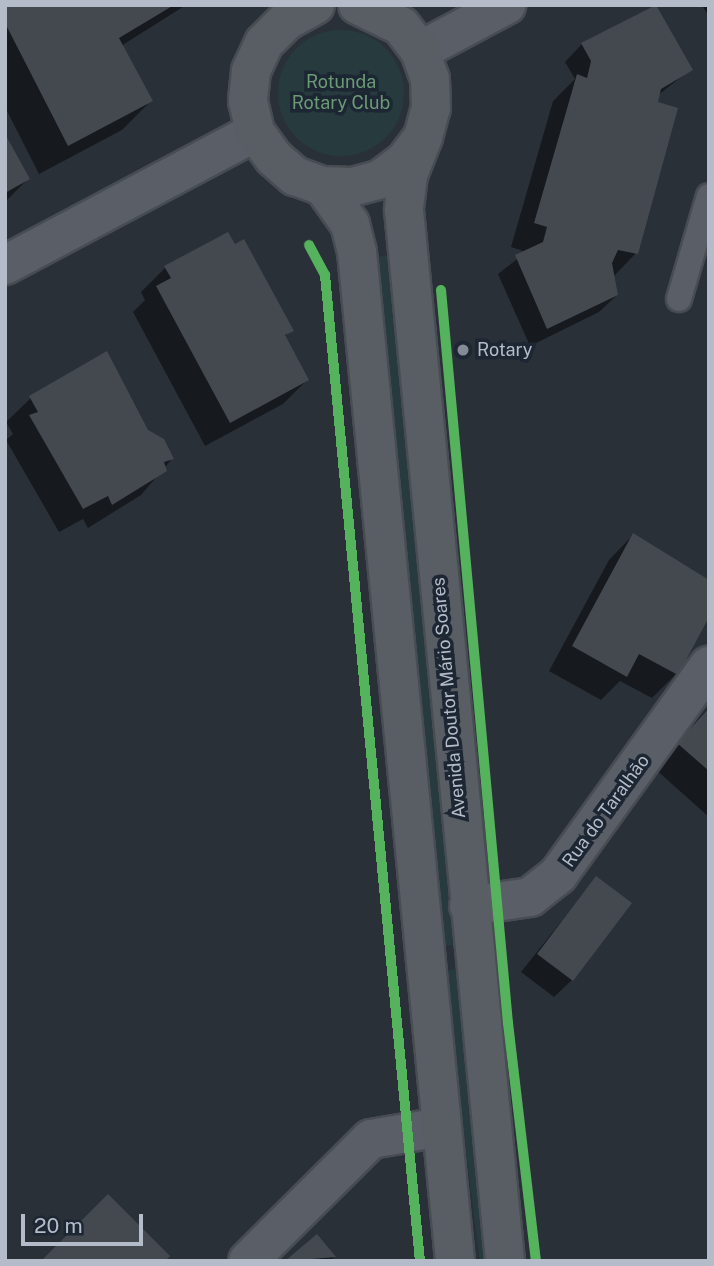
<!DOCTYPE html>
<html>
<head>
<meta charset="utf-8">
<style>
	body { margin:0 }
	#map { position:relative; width:714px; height:1266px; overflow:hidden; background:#2a3038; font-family:"Public Sans",sans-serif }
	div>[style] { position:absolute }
	.green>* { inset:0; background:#273a3e }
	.round { border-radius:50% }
	.shadow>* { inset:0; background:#0007 }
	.building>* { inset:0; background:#444950 }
	.roads { filter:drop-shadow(2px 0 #484c53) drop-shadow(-2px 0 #484c53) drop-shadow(0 2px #484c53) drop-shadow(0 -2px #484c53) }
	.service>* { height:24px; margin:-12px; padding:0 12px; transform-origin:12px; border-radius:12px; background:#5a5e66 }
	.minor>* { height:38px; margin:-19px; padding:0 19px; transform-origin:19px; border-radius:19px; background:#5a5e66 }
	.tertiary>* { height:38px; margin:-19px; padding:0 19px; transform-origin:19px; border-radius:19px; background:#5a5e66 }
	.secondary>* { height:38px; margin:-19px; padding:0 19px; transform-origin:19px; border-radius:19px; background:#595d64 }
	.cycleway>* { height:10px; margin:-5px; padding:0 5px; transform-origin:5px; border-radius:5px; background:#56b35d }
	.dots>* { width:19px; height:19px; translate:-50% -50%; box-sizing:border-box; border:4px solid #1d2633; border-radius:50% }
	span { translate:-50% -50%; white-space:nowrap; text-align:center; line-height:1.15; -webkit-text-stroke:7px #1d2633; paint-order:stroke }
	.park-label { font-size:18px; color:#6b9a76 }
	.poi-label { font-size:18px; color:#b4bcc9 }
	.left { translate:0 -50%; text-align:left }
	.street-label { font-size:18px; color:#b4bcc9 }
	.frame { position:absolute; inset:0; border:7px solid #b4bcc9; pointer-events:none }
	.scale { position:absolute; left:21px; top:1214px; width:122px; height:32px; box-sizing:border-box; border:4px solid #b4bcc9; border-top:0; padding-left:9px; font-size:21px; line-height:24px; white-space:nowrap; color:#b4bcc9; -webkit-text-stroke:5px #1d2633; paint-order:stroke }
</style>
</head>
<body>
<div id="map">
	<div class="green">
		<i class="round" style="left:278px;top:30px;width:126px;height:126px"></i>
		<i style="clip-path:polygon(389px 255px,455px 945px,442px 946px,376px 257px)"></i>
		<i style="clip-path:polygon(457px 969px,494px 1261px,480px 1261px,443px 970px)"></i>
	</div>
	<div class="shadow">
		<i style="clip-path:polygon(5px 5px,186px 5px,121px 46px,151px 101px,122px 130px,39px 174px,5px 107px)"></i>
		<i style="clip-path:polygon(702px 5px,709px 5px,709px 17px)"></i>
		<i style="clip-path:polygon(582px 44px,691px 69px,657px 96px,636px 253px,613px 277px,617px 295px,599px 312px,530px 346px,498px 274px,526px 252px,511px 247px,553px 101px,575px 79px,565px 62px)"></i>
		<i style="clip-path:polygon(5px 138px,28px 179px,5px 202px)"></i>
		<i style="clip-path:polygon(228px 234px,291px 330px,284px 337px,307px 380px,283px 404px,205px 446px,133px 312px,145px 300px,141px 292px,165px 268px)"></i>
		<i style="clip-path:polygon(31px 398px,147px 431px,172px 459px,141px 495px,88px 528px,83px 519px,59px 532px,6px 440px,13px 434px,6px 422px)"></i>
		<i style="clip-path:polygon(633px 535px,676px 674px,652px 698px,620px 681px,601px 700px,549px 671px,609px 560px)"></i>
		<i style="clip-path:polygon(709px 707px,709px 817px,654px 768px)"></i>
		<i style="clip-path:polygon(596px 878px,572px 980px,554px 997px,521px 972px)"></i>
		<i style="clip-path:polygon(334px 1257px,330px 1261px,287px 1261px)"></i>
	</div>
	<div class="building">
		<i style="clip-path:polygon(5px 5px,174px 5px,119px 38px,153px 101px,68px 146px,5px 23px)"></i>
		<i style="clip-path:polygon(656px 5px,693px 70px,661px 89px,658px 102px,678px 108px,638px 254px,618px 250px,612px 263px,618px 295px,547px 329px,515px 255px,543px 242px,547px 227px,534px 223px,577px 74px,587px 78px,591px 61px,581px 43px)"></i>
		<i style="clip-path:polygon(5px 134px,30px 179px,5px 193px)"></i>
		<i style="clip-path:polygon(228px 232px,235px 244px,244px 239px,294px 331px,285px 335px,309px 380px,230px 423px,156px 286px,171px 278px,164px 266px)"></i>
		<i style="clip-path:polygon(107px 351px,148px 430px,164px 439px,174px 459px,164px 462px,167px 471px,112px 505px,108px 496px,83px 509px,29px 415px,38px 412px,29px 396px)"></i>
		<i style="clip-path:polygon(633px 533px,709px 580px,709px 617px,678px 675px,639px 654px,627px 677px,572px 646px)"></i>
		<i style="clip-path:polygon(709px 708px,709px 771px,677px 743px)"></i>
		<i style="clip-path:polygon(596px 876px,632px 903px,573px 981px,537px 954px)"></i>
		<i style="clip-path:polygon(108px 1194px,170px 1256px,165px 1261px,41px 1261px)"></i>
		<i style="clip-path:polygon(317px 1234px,336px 1257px,285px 1261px)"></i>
	</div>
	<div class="roads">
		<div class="service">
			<i style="left:679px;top:299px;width:107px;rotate:-73.8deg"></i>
		</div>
		<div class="minor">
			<i style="left:469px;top:906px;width:62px;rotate:-8.4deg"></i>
			<i style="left:530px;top:897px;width:36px;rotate:-38deg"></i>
			<i style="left:558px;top:875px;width:258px;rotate:-54.2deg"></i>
			<i style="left:248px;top:1261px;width:173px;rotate:-44.8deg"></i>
			<i style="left:371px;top:1139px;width:71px;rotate:-9.7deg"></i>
		</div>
		<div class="tertiary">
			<i style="left:420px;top:51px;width:98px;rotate:-28.1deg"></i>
			<i style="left:5px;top:265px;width:283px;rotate:-28deg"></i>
		</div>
		<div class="secondary">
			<i style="left:315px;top:5px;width:33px;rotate:151deg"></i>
			<i style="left:286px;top:21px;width:31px;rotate:135deg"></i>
			<i style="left:264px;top:43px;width:31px;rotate:115deg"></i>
			<i style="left:251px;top:71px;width:30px;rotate:96deg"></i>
			<i style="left:248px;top:101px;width:32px;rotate:77deg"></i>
			<i style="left:255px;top:132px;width:32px;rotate:54deg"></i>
			<i style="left:274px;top:158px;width:28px;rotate:41deg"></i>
			<i style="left:295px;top:176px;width:30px;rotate:20deg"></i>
			<i style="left:323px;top:186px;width:29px;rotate:2deg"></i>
			<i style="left:352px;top:187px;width:30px;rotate:-15deg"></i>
			<i style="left:381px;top:179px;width:30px;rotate:-37deg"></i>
			<i style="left:405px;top:161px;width:30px;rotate:-53deg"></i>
			<i style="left:423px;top:137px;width:30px;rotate:-75deg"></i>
			<i style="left:431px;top:108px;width:29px;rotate:-92deg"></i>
			<i style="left:430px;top:79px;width:30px;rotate:-110deg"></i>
			<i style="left:420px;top:51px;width:31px;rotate:-127deg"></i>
			<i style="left:401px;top:26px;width:48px;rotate:-154deg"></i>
			<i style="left:423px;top:137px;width:41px;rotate:111.5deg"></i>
			<i style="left:408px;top:175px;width:35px;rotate:97deg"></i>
			<i style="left:404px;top:210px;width:1056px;rotate:84.51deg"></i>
			<i style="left:323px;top:186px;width:47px;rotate:54.6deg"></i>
			<i style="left:350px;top:224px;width:29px;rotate:76deg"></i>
			<i style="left:357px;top:252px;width:1014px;rotate:84.45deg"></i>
		</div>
	</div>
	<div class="cycleway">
		<i style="left:309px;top:245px;width:34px;rotate:62deg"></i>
		<i style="left:325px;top:275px;width:991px;rotate:84.5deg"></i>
		<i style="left:441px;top:290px;width:736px;rotate:84.78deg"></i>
		<i style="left:508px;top:1023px;width:240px;rotate:83.3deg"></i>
	</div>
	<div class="dots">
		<i style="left:463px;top:350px;background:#848b96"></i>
	</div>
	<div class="park-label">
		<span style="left:341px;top:93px">Rotunda<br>Rotary Club</span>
	</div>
	<div class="poi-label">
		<span class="left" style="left:477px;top:350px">Rotary</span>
	</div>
	<div class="street-label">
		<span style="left:449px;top:698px;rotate:-95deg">Avenida Doutor Mário Soares</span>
		<span style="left:606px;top:811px;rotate:-54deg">Rua do Taralhão</span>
	</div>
	<div class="frame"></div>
	<div class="scale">20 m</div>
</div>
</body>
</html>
